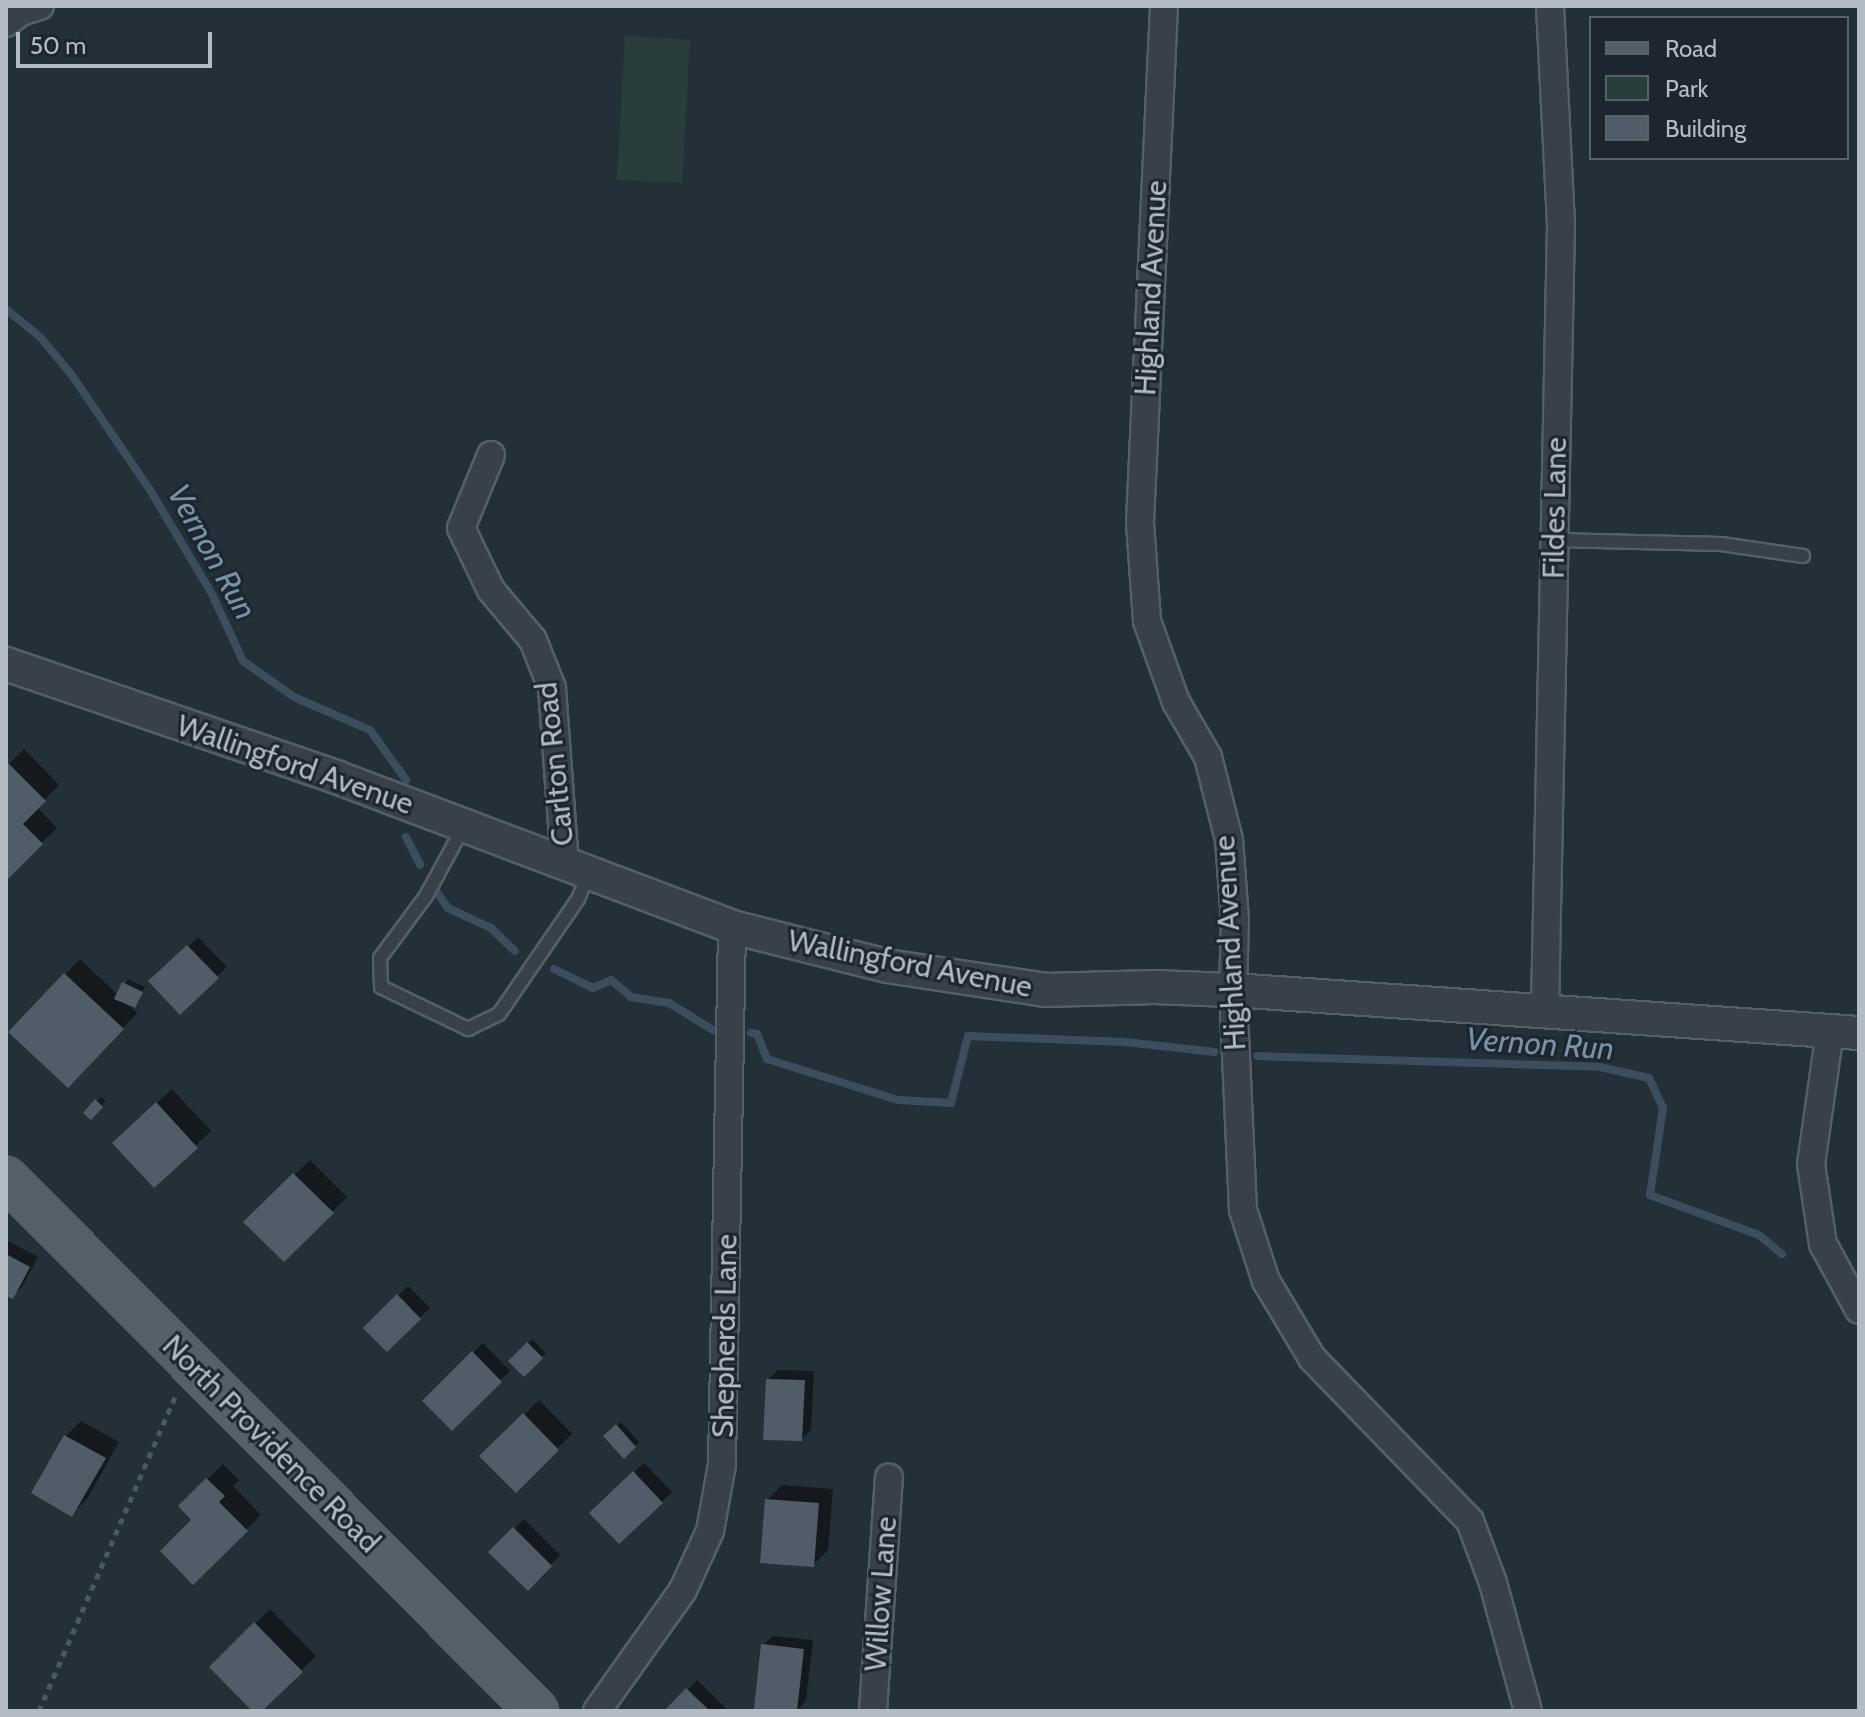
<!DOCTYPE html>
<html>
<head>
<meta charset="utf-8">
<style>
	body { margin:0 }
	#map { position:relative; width:1865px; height:1717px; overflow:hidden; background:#243038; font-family:Cabin,sans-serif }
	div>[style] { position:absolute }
	.green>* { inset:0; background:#293e3b }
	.shadow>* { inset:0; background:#0007 }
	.stream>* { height:8px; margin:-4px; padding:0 4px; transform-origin:4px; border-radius:4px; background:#3a4e5e }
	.building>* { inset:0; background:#505c67 }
	.path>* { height:5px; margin-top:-2.5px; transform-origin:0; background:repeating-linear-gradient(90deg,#485a5a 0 6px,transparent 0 12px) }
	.roads { filter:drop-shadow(2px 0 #565f67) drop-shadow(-2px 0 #565f67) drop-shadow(0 2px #565f67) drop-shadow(0 -2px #565f67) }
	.service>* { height:12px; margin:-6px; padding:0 6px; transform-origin:6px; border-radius:6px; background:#384149 }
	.minor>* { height:26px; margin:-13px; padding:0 13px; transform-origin:13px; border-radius:13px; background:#384149 }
	.tertiary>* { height:32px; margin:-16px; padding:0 16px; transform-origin:16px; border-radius:16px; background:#384149 }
	.primary>* { height:40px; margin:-20px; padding:0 20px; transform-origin:20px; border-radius:20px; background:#566069 }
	span { translate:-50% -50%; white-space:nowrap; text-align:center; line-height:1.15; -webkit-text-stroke:6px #1d262e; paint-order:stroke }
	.street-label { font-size:30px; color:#b3bcc5 }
	.water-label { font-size:32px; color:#7791a5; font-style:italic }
	.frame { position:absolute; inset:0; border:8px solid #b3bcc5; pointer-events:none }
	.legend { position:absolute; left:1589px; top:16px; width:260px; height:144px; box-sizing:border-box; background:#1d262e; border:2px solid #59626a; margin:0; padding:10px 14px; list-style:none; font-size:24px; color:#b3bcc5 }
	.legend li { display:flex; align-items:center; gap:16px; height:40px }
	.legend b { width:40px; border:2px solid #59626a }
	.scale { position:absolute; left:16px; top:32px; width:196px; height:36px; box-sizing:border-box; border:4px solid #b3bcc5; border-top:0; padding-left:10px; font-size:24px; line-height:28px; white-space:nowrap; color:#b3bcc5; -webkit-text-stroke:6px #1d262e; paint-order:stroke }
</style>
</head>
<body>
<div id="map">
	<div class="green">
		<i style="clip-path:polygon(625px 36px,690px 40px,682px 183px,617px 180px)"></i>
	</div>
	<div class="shadow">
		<i style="clip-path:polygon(24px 749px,59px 785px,37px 807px,57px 828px,6px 878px,6px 767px)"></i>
		<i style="clip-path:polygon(198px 937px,227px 967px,180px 1012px,151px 981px)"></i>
		<i style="clip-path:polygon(80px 959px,118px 995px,128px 979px,145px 987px,132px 1008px,137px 1013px,83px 1070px,11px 1032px)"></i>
		<i style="clip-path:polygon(172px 1089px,211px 1131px,154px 1185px,130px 1128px)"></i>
		<i style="clip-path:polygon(101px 1097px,106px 1101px,91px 1117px,86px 1113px)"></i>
		<i style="clip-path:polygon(310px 1160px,347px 1197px,284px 1260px,246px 1222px)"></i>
		<i style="clip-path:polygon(6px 1240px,38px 1257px,22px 1287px,12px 1297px,6px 1294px)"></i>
		<i style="clip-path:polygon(408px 1286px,430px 1308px,387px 1350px,365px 1328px)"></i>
		<i style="clip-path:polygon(532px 1339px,546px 1353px,524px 1374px,511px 1361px)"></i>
		<i style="clip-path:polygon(483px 1343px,510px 1371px,452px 1428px,425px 1401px)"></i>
		<i style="clip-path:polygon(778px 1370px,814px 1371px,811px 1430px,801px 1439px,768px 1380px)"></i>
		<i style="clip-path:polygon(539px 1400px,572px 1434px,516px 1490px,482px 1456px)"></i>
		<i style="clip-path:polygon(81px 1421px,119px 1442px,87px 1499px,72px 1514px,33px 1492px,66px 1436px)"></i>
		<i style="clip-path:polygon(621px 1422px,639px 1442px,624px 1456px,606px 1436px)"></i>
		<i style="clip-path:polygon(644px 1463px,672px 1492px,619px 1542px,592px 1513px)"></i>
		<i style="clip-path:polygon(223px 1464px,239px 1480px,233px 1486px,261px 1515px,193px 1582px,194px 1520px,181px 1506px)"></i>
		<i style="clip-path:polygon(782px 1485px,833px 1489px,828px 1550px,813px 1565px,767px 1500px)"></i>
		<i style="clip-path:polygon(524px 1519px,560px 1555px,528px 1588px,491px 1552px)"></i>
		<i style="clip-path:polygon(270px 1609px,316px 1656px,260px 1711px,255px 1711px,212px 1667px)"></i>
		<i style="clip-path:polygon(773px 1636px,813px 1640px,806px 1701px,796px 1711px,763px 1645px)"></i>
		<i style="clip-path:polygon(697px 1680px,726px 1708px,723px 1711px,667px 1711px)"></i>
	</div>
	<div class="stream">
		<i style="left:6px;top:309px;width:45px;rotate:39.6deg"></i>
		<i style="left:41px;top:338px;width:47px;rotate:50.2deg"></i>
		<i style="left:71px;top:374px;width:140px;rotate:55.7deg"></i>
		<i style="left:150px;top:490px;width:121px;rotate:59.2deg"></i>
		<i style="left:212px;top:594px;width:74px;rotate:65.2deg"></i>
		<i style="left:243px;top:661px;width:62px;rotate:35.2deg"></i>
		<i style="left:294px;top:697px;width:83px;rotate:23.5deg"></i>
		<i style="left:370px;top:730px;width:62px;rotate:54.2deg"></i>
		<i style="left:406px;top:837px;width:31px;rotate:63deg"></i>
		<i style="left:436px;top:891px;width:21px;rotate:55deg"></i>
		<i style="left:448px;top:908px;width:47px;rotate:24.9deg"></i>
		<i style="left:491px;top:928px;width:33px;rotate:44deg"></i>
		<i style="left:554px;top:969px;width:43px;rotate:26deg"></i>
		<i style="left:593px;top:988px;width:20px;rotate:-24deg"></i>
		<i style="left:611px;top:980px;width:26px;rotate:40deg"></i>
		<i style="left:631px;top:997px;width:38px;rotate:9deg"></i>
		<i style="left:669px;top:1003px;width:52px;rotate:31.5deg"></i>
		<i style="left:751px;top:1033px;width:6px;rotate:9deg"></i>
		<i style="left:757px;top:1034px;width:27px;rotate:68deg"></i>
		<i style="left:767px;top:1059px;width:137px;rotate:17.4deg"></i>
		<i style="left:898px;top:1100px;width:53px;rotate:3.2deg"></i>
		<i style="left:951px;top:1103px;width:69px;rotate:-75.8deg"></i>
		<i style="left:968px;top:1036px;width:157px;rotate:2.2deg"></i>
		<i style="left:1125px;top:1042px;width:90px;rotate:6.4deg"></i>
		<i style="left:1257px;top:1056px;width:343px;rotate:1.8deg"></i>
		<i style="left:1600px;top:1067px;width:50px;rotate:12.7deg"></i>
		<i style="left:1649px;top:1078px;width:33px;rotate:65deg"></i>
		<i style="left:1663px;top:1108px;width:88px;rotate:98.5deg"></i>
		<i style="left:1650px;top:1195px;width:116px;rotate:20.2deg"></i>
		<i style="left:1759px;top:1235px;width:30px;rotate:40deg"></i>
	</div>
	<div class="building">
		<i style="clip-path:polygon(8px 763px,46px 801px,23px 824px,43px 844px,6px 881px)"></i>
		<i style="clip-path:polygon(187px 945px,219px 978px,180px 1015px,148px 981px)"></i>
		<i style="clip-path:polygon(64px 973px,124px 1029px,68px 1088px,8px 1032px)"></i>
		<i style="clip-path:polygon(122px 982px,143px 992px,135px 1008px,114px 999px)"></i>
		<i style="clip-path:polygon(95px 1099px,103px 1107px,91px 1120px,83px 1113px)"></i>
		<i style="clip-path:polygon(156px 1102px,198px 1148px,154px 1188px,112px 1143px)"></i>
		<i style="clip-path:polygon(293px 1173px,334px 1213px,284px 1262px,243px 1222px)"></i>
		<i style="clip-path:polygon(6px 1254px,30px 1267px,13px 1299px,6px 1296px)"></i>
		<i style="clip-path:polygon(397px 1294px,421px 1319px,387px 1352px,363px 1328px)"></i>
		<i style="clip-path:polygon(527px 1342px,543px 1358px,524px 1377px,508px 1361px)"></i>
		<i style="clip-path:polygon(472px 1351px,502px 1382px,452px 1431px,422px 1401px)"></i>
		<i style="clip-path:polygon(766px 1379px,805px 1380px,802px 1441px,763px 1440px)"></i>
		<i style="clip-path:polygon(523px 1413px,559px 1450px,516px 1493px,479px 1456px)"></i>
		<i style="clip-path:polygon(616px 1424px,636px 1447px,624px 1459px,603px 1436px)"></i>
		<i style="clip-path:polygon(64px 1435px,106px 1458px,72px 1517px,31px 1493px)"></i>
		<i style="clip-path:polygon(633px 1471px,663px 1503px,619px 1544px,589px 1513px)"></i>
		<i style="clip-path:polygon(206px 1478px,225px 1496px,219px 1502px,248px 1531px,193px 1585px,160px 1551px,191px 1520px,178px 1506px)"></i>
		<i style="clip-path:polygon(765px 1499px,819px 1503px,814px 1567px,760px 1563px)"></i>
		<i style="clip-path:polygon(513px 1527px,552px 1566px,528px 1591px,488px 1552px)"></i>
		<i style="clip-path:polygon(254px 1622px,303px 1672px,262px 1711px,252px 1711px,209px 1667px)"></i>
		<i style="clip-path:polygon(761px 1644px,804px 1649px,797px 1711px,754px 1709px)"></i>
		<i style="clip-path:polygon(686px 1688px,710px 1711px,664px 1711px)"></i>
	</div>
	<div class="path">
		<i style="left:39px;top:1711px;width:348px;rotate:-66.6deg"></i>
	</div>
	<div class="roads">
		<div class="service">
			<i style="left:1554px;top:540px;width:167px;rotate:1.4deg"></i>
			<i style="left:1721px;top:544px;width:83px;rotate:8.3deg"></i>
			<i style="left:464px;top:826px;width:80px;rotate:118.5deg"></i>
			<i style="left:426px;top:896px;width:77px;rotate:126.6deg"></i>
			<i style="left:380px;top:958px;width:29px;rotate:88deg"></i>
			<i style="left:381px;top:987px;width:97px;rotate:25.8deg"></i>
			<i style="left:468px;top:1029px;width:34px;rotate:-26deg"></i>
			<i style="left:499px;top:1014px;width:140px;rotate:-55.5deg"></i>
			<i style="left:578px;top:899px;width:25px;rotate:-67deg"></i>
		</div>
		<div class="minor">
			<i style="left:1164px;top:6px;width:518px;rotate:92.66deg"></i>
			<i style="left:1140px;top:523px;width:98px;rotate:85.9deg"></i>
			<i style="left:1147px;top:621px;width:86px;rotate:70.3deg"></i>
			<i style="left:1176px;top:702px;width:64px;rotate:59.8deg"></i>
			<i style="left:1208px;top:757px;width:86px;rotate:75.8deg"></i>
			<i style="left:1229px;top:840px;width:80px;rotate:85.7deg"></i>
			<i style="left:1235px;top:920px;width:70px;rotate:91.6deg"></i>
			<i style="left:1233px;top:990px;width:220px;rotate:87.4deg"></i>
			<i style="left:1243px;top:1210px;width:75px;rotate:72.1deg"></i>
			<i style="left:1266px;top:1281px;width:90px;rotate:59.1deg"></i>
			<i style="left:1312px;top:1358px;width:227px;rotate:45.9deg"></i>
			<i style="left:1470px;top:1521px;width:66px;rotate:69.6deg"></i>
			<i style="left:1493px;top:1583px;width:133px;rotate:74.7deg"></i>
			<i style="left:6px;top:23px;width:19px;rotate:-36deg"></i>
			<i style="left:21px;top:12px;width:20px;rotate:-18deg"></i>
			<i style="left:491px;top:455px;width:79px;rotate:112.3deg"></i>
			<i style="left:461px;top:528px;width:69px;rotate:64.2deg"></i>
			<i style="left:491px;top:590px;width:65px;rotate:50deg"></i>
			<i style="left:533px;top:640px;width:52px;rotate:68.4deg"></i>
			<i style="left:552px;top:688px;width:176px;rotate:85.8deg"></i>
			<i style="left:1545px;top:1009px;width:785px;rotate:-88.83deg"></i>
			<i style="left:1561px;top:224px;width:218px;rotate:-92.9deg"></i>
			<i style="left:1830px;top:1031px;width:134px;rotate:98.1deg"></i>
			<i style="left:1811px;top:1164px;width:81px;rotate:81.5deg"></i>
			<i style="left:1823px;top:1244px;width:75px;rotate:61.4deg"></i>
			<i style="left:597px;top:1711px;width:148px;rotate:-54.6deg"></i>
			<i style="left:683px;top:1590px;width:65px;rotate:-65.4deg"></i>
			<i style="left:710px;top:1531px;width:68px;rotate:-79.8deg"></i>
			<i style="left:722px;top:1464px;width:537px;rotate:-88.93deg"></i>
			<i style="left:873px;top:1711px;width:234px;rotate:-86.1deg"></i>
		</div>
		<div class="tertiary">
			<i style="left:6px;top:664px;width:349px;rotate:18.9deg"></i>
			<i style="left:336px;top:777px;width:423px;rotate:20.7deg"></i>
			<i style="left:732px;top:927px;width:160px;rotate:14.1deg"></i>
			<i style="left:887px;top:966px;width:160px;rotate:8.6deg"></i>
			<i style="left:1045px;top:990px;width:110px;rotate:-1.6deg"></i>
			<i style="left:1155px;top:987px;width:78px;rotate:2.2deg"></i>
			<i style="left:1233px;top:990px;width:627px;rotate:3.93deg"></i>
		</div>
		<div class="primary">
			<i style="left:6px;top:1178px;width:752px;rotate:45.11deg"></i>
		</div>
	</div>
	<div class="street-label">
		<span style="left:1151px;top:288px;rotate:-87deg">Highland Avenue</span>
		<span style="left:1555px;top:508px;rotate:-89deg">Fildes Lane</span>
		<span style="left:555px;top:764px;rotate:-96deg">Carlton Road</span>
		<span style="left:295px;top:765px;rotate:19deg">Wallingford Avenue</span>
		<span style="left:1230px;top:943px;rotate:-93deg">Highland Avenue</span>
		<span style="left:910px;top:964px;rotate:11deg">Wallingford Avenue</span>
		<span style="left:725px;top:1336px;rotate:-89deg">Shepherds Lane</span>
		<span style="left:271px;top:1444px;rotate:45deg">North Providence Road</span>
		<span style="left:881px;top:1594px;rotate:-86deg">Willow Lane</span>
	</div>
	<div class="water-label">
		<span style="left:212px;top:552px;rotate:61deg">Vernon Run</span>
		<span style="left:1540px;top:1044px;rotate:4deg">Vernon Run</span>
	</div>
	<div class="frame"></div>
	<ul class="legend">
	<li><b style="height:10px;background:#566069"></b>Road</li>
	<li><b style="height:22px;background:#293e3b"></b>Park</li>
	<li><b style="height:22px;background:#505c67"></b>Building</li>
	</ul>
	<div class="scale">50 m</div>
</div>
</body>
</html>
